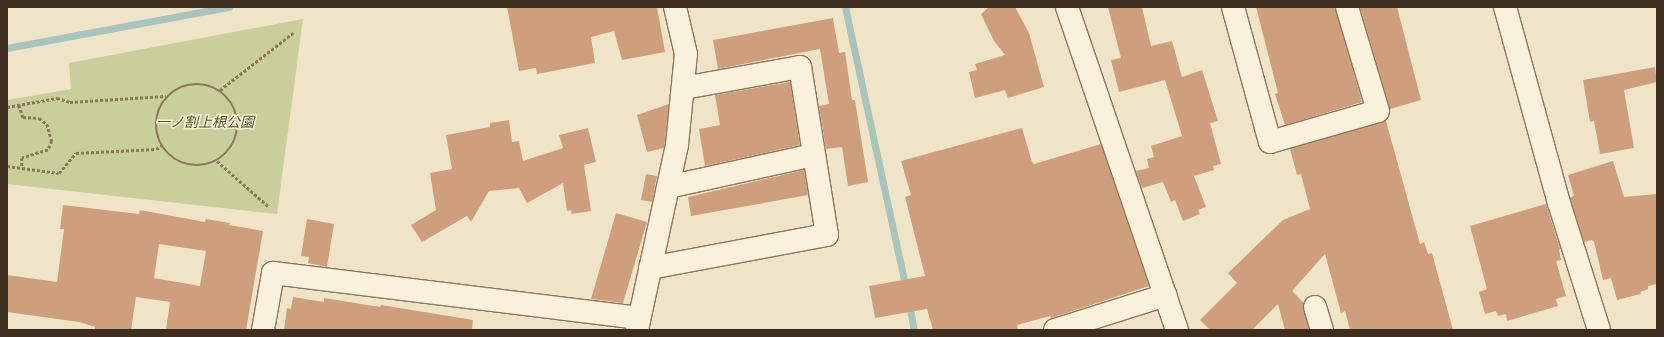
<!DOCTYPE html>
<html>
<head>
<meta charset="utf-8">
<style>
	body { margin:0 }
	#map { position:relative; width:1664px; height:337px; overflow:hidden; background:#f0e4c8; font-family:"Noto Serif","Noto Sans JP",serif }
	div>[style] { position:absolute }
	.green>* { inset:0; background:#c9cf9b }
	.stream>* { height:7px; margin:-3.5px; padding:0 3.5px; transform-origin:3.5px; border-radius:3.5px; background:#a9c4bc }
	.building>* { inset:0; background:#cf9f7d }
	.path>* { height:2.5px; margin-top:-1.25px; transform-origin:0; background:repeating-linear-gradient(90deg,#8d765c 0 3px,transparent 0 5px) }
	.path>.ring { margin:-1.25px; padding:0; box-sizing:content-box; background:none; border:2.5px solid #8d765c; border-radius:50% }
	.roads { filter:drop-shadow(1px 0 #8d765c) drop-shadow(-1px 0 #8d765c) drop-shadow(0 1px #8d765c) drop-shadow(0 -1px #8d765c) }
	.minor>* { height:22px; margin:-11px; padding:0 11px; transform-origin:11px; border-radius:11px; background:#faf1dc }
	span { translate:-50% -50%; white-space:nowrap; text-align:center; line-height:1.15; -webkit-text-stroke:3px #f7eed8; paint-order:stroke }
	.park-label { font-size:14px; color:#4d5a26; font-style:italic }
	.frame { position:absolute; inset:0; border:8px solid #3d2e20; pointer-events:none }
</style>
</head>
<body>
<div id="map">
	<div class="green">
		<i style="clip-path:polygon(303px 19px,277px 214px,7px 184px,7px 100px,71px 89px,69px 63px)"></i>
	</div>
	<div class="stream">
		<i style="left:845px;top:7px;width:289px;rotate:77.8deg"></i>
		<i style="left:7px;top:48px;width:226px;rotate:-10.5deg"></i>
		<i style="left:909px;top:303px;width:27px;rotate:80deg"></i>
	</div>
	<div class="building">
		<i style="clip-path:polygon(507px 7px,657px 7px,665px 52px,622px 60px,614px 31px,591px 37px,595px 63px,537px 74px,536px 68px,519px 71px)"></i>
		<i style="clip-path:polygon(989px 7px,1015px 7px,1029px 33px,1044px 87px,1008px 98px,1005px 90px,975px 98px,969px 72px,977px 70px,975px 64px,1005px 55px,994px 41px,981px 14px)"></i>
		<i style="clip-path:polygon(1108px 7px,1142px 7px,1151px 46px,1172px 41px,1182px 77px,1202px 70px,1218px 121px,1210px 123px,1221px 164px,1213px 166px,1214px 170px,1194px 176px,1206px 207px,1198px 210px,1200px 214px,1183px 221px,1175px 200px,1171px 202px,1163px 182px,1142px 188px,1136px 171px,1149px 168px,1147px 159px,1154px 157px,1151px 146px,1182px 136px,1165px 80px,1119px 92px,1111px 60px,1121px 58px)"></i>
		<i style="clip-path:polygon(1256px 7px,1335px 7px,1362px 102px,1285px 125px,1275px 94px,1278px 93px)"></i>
		<i style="clip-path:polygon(1360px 7px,1397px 7px,1421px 100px,1390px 109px)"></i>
		<i style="clip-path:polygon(833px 18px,839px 53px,845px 52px,852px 100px,855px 100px,868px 182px,848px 186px,842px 147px,826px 149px,819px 106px,829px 104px,820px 49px,718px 69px,713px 40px)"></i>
		<i style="clip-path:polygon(1655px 67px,1657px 82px,1624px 90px,1634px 148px,1600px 154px,1594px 121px,1590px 122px,1583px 80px)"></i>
		<i style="clip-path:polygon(790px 82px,800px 145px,705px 166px,699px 129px,720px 125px,715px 95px)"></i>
		<i style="clip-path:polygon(669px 104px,664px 148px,647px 152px,637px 115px)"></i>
		<i style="clip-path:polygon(509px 120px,512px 142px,519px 141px,523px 161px,563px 148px,559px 135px,588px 128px,596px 162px,584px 165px,591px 211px,572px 214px,571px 210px,567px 211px,563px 183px,527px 203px,519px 188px,489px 191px,471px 222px,467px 216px,422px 242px,411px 225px,436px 210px,430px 173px,452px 169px,446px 135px,490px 127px,490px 123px)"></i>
		<i style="clip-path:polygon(1386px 121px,1420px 244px,1424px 242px,1428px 254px,1432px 253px,1453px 330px,1350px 330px,1345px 311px,1341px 313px,1325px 254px,1292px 291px,1304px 303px,1309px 330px,1285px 330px,1278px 304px,1252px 330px,1210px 330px,1200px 320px,1237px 283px,1228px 273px,1283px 220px,1310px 209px,1301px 174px,1297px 175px,1290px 149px)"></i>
		<i style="clip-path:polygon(1022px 128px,1032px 162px,1034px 164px,1101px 144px,1149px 286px,1051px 318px,1050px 316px,1017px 325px,1018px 330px,933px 330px,927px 309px,875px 318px,869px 286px,925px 276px,905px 197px,911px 195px,901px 161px)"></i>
		<i style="clip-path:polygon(1613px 161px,1624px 197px,1657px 194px,1657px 284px,1648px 286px,1648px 289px,1640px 292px,1641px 294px,1617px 300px,1611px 278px,1603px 280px,1594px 242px,1592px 240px,1584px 242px,1570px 197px,1574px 196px,1568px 175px)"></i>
		<i style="clip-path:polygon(804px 170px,808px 195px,691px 216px,688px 197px)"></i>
		<i style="clip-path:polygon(646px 174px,657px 176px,652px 202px,641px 200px)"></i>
		<i style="clip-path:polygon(1546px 204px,1560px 249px,1559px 250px,1561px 260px,1556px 261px,1566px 296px,1556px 299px,1558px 306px,1507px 321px,1506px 314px,1498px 316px,1496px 311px,1485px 314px,1479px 292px,1487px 289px,1470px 226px)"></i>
		<i style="clip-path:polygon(evenodd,63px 205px,139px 214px,140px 210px,205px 222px,206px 219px,230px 223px,229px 225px,263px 231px,246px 330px,166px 330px,170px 302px,136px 297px,131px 330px,95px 330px,95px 327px,79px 322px,7px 312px,7px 275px,57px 282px,64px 229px,60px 229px,63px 205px,159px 244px,206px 251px,200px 286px,154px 278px,159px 244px)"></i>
		<i style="clip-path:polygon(616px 213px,647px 222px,623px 303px,591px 299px)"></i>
		<i style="clip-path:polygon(307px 219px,334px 224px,327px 267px,308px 263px,309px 257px,301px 256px)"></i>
		<i style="clip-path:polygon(293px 297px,324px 302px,324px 298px,380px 307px,381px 305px,473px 320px,472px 330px,284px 330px,287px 308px,291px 309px)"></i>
	</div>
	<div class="path">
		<i class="ring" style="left:156px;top:84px;width:79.5px;height:79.5px"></i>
		<i style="left:220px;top:90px;width:93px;rotate:-38deg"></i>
		<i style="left:19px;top:105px;width:13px;rotate:72deg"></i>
		<i style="left:23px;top:117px;width:16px;rotate:4deg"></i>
		<i style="left:39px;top:118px;width:10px;rotate:37deg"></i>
		<i style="left:47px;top:124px;width:18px;rotate:74deg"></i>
		<i style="left:52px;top:141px;width:10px;rotate:114deg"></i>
		<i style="left:48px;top:150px;width:27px;rotate:163deg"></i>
		<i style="left:22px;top:158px;width:10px;rotate:90deg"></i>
		<i style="left:7px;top:107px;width:51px;rotate:-10.2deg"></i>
		<i style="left:57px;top:98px;width:14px;rotate:17deg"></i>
		<i style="left:70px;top:102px;width:96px;rotate:-3.6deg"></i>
		<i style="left:217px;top:161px;width:68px;rotate:41.4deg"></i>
		<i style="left:7px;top:166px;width:52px;rotate:7.7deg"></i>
		<i style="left:59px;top:173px;width:26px;rotate:-50deg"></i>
		<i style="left:76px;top:153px;width:80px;rotate:-2.9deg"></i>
		<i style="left:156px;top:149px;width:6px;rotate:-31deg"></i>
	</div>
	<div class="roads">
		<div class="minor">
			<i style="left:1067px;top:7px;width:341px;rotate:71.2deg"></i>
			<i style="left:1233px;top:7px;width:140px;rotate:74.7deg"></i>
			<i style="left:1270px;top:142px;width:112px;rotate:-16deg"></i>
			<i style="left:1378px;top:111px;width:109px;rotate:-106.6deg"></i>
			<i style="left:1505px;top:7px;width:203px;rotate:74.6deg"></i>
			<i style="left:1559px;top:203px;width:133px;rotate:72.5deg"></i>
			<i style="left:668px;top:187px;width:149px;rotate:-12.4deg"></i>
			<i style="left:650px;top:268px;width:180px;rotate:-10.6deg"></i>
			<i style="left:827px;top:235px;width:170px;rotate:-99.1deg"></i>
			<i style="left:800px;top:67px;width:119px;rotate:169.8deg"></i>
			<i style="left:1315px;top:307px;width:24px;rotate:73deg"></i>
			<i style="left:263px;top:330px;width:58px;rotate:-80deg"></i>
			<i style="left:273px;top:273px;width:369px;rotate:7deg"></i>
			<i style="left:637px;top:330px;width:189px;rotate:-77.8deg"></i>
			<i style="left:677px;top:145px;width:91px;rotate:-84.4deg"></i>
			<i style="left:686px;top:54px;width:48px;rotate:-103.2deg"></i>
			<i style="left:1055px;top:330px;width:116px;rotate:-17.5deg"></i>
		</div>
	</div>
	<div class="park-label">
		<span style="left:205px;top:122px">一ノ割上根公園</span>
	</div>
	<div class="frame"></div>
</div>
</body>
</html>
